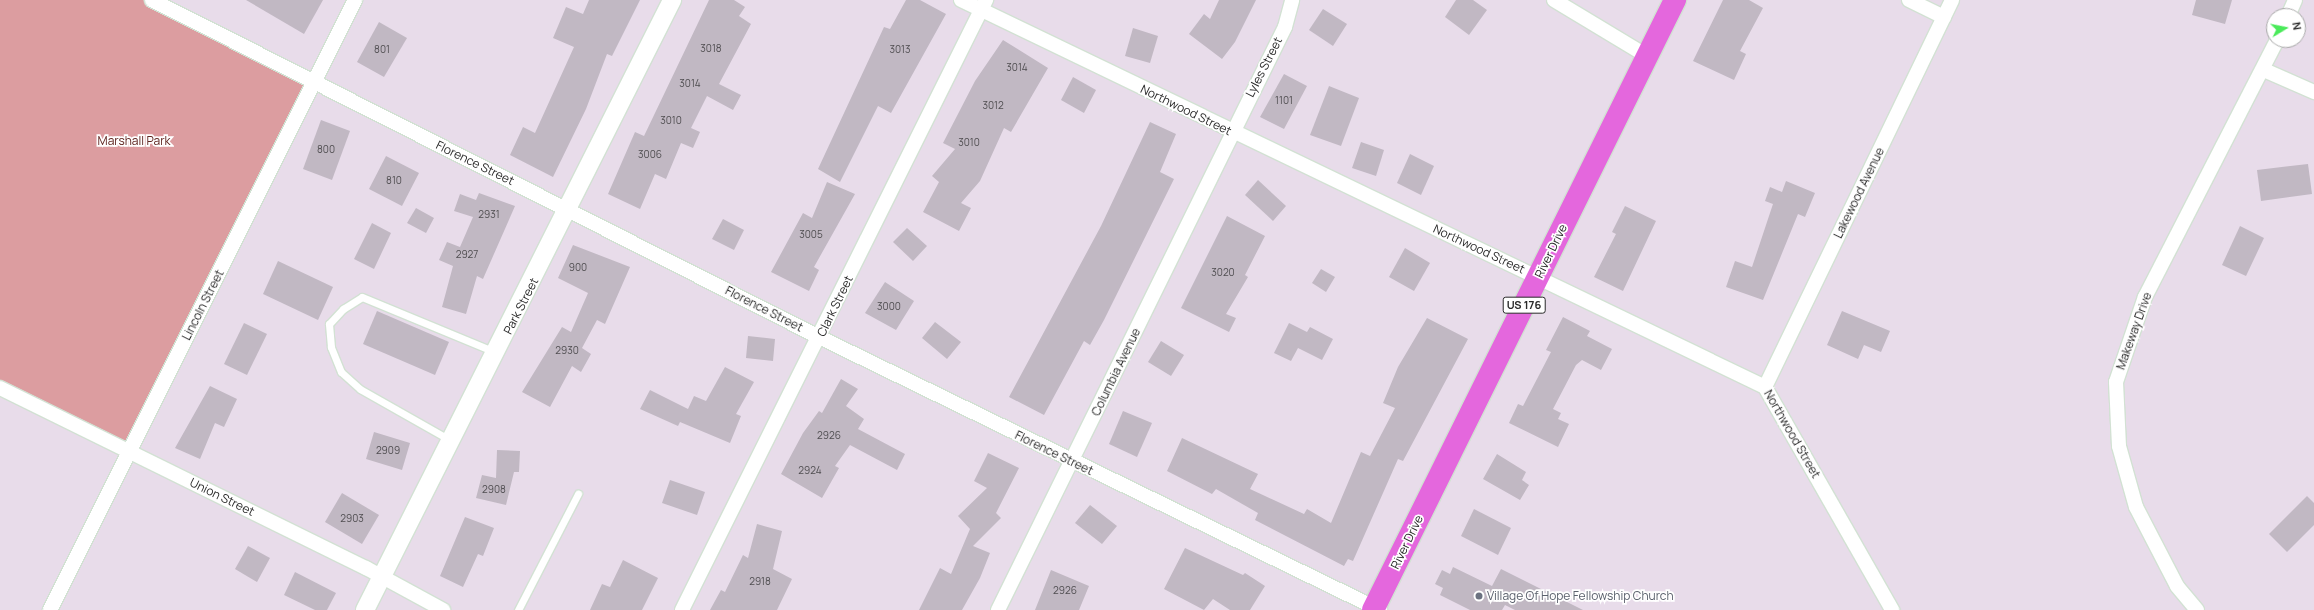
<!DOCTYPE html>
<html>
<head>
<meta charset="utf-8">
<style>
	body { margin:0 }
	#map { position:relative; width:2314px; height:610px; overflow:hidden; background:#e8dcea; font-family:Manrope,sans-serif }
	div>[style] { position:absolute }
	.green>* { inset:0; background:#dc9da0 }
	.building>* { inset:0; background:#c1b8c3 }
	.roads { filter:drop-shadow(1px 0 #d2e1d3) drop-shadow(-1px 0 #d2e1d3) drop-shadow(0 1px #d2e1d3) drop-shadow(0 -1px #d2e1d3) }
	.service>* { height:7px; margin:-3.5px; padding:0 3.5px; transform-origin:3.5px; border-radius:3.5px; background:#fff }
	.minor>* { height:14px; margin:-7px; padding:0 7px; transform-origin:7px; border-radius:7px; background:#fff }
	.tertiary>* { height:18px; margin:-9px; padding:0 9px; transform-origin:9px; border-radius:9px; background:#fff }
	.primary>* { height:22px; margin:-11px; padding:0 11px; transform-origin:11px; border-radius:11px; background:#e467dd }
	.dots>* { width:11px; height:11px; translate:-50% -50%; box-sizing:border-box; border:2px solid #fff; border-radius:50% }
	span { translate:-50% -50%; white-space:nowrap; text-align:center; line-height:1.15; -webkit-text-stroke:3.5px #fff; paint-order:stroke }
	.number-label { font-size:10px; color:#4f4d50 }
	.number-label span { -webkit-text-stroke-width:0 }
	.shield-label span { padding:1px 3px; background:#fff; border:1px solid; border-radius:3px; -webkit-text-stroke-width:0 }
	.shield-label { font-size:11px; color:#292929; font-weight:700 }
	.street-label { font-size:12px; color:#292929 }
	.park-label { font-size:12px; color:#5f2520 }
	.worship-label { font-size:12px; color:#5b616d }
	.left { translate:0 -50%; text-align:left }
	.north { position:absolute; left:2266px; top:8px; width:40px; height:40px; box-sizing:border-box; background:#fff; border:1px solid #a9a9a9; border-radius:50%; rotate:80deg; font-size:11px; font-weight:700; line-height:16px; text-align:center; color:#292929 }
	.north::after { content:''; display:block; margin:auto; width:14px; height:18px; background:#4aea5a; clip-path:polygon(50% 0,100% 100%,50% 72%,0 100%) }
</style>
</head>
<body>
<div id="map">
	<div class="green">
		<i style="clip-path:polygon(0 0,152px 0,313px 83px,130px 451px,0 388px)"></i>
	</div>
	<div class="building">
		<i style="clip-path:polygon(246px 0,323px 0,304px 34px)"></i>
		<i style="clip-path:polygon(589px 0,640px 0,612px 56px,607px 54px,586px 109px,553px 177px,510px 155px,523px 127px,535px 133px,574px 47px,553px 38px,566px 7px,583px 14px)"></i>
		<i style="clip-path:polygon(709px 0,734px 0,745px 7px,739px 16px,751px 24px,719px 84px,741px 95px,733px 110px,707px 96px,691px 128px,700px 132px,693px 148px,681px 143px,666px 179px,655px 174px,640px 209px,608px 194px,635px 132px,644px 136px)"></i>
		<i style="clip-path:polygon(906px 0,920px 0,946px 14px,891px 113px,878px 106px,840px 182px,818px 169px,884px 27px,890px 29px)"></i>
		<i style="clip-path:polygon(1219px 0,1256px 0,1235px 42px,1222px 59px,1189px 34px,1204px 14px,1210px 19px)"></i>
		<i style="clip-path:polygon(1456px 0,1473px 0,1487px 10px,1469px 35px,1445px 17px)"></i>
		<i style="clip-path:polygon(1723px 0,1749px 0,1763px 8px,1740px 51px,1746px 54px,1734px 80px,1693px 61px)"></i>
		<i style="clip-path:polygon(2196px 0,2232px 0,2225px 24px,2192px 15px)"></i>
		<i style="clip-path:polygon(1323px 9px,1347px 24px,1333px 46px,1309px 30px)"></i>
		<i style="clip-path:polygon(379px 22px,407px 38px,384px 77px,357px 62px)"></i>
		<i style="clip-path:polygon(1133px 28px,1158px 36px,1150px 63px,1125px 56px)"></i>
		<i style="clip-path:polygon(1003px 40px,1048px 68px,1011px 132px,1004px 128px,980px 181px,961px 203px,971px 208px,959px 231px,923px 212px,939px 182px,932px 176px,955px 149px,943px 143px,975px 81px)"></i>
		<i style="clip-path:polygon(1284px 74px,1307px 86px,1284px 129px,1260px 117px)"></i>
		<i style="clip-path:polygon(1073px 77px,1096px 90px,1084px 113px,1061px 100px)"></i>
		<i style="clip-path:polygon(1329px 86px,1359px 98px,1341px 146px,1310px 135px)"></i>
		<i style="clip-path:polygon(321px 120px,350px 131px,332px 180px,303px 169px)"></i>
		<i style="clip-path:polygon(1150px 122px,1176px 134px,1160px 172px,1174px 179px,1104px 320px,1090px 345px,1084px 341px,1044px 415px,1009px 397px,1101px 226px)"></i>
		<i style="clip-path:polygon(1361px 142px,1384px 150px,1376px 176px,1352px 168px)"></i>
		<i style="clip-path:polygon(1410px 154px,1434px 166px,1421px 195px,1397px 183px)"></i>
		<i style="clip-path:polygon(386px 156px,419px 173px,402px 206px,369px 189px)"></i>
		<i style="clip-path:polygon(2308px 164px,2312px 194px,2261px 201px,2257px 170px)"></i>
		<i style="clip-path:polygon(1258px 180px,1286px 206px,1273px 221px,1245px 195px)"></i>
		<i style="clip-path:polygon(1786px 181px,1815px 193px,1805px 217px,1798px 214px,1763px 300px,1726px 287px,1735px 261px,1752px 267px,1773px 204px,1765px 201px,1770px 187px,1782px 192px)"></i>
		<i style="clip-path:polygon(827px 182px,855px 194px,814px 267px,819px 270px,809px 291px,771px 272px,803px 213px,812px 218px)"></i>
		<i style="clip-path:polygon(479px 193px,515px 206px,483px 279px,477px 276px,466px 314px,442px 307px,453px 266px,439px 260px,447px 242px,460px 247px,473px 217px,454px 211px,460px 194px,476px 200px)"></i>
		<i style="clip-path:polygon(1625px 206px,1656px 221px,1623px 291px,1594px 277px,1616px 234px,1612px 232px)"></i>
		<i style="clip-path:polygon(416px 208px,434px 218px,426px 233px,407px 223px)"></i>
		<i style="clip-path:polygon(1227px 216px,1265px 236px,1245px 275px,1248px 277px,1226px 314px,1236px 318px,1229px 332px,1181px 308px)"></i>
		<i style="clip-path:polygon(723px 219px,744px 230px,734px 250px,712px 239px)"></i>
		<i style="clip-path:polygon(372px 223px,391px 233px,374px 269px,354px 259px)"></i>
		<i style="clip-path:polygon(2240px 226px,2264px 238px,2246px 276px,2222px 265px)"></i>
		<i style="clip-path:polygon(907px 228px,927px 246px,913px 261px,893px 242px)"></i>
		<i style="clip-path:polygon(573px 245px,630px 267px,605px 324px,597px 320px,582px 348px,591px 354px,581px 372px,572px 366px,550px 407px,522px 392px,562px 327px,571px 332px,588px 293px,558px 278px)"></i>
		<i style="clip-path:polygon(1405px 248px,1430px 263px,1414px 291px,1389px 277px)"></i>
		<i style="clip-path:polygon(278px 261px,333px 287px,318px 320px,263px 294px)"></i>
		<i style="clip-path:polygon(1321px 269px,1335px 277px,1326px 292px,1312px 283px)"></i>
		<i style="clip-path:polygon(885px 282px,914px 301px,896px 330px,865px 313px)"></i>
		<i style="clip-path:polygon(377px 311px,449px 342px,435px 375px,363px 344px)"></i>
		<i style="clip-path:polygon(1842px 311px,1890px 331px,1881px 352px,1864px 345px,1858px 359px,1827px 345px)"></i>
		<i style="clip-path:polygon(1563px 317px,1590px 331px,1587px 336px,1612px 349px,1601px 370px,1582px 360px,1576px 365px,1553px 409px,1561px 413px,1558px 419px,1569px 424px,1558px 447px,1509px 423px,1518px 404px,1523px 406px,1551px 352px,1546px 350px)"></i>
		<i style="clip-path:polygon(1427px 318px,1468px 339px,1403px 461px,1398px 459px,1353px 561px,1348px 559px,1344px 566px,1255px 520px,1258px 513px,1216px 489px,1212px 494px,1167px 471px,1182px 438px,1258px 474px,1250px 489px,1304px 514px,1307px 509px,1331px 523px,1361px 452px,1370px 456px,1395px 408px,1383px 403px,1398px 367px)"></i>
		<i style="clip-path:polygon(935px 322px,961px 342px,947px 359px,922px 338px)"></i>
		<i style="clip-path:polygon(244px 323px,267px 334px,247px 375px,224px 364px)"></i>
		<i style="clip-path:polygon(1289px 323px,1307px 332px,1310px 327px,1333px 339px,1322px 360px,1298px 348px,1291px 361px,1274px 353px)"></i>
		<i style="clip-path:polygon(748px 336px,775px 339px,773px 361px,746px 358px)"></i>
		<i style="clip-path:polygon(1161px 341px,1184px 355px,1171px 376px,1148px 362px)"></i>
		<i style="clip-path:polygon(725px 367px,754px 382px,736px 414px,741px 416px,730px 443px,680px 422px,678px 426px,640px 409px,650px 390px,688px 409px,694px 396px,706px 401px)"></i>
		<i style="clip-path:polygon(841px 379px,858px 389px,846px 406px,864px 419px,858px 429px,905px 454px,897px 470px,850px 445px,835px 466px,839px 468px,822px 498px,781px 474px,803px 433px,819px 411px,822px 413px)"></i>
		<i style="clip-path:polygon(210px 386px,237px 399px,224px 427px,215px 423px,200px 459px,175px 448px)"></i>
		<i style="clip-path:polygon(1123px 411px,1152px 423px,1137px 457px,1109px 444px)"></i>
		<i style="clip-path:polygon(374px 432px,410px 443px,402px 470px,366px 459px)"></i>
		<i style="clip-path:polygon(497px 450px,520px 451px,519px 472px,514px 472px,506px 505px,476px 498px,482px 475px,496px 478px)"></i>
		<i style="clip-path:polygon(988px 453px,1019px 468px,996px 513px,1001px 518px,973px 546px,990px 553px,980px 578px,962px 610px,919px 610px,940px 568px,951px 574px,970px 529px,958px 516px,987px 488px,974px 481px)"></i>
		<i style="clip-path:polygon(1497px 454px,1526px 472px,1522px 480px,1529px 485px,1520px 500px,1483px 479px)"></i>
		<i style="clip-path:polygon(670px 480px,705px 492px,697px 515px,662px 503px)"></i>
		<i style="clip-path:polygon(342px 493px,379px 515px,362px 544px,325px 522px)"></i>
		<i style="clip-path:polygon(2307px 496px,2314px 503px,2314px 525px,2287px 552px,2269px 534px)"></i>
		<i style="clip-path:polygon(1090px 505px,1117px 526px,1102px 544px,1075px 523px)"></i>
		<i style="clip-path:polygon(1474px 509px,1511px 528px,1498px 555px,1461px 536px)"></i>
		<i style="clip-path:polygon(465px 517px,494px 528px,483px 556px,478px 554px,463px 587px,440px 576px)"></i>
		<i style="clip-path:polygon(757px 524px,782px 531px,773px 569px,792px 579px,777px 610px,710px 610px,721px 590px,725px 592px,743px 555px,748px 558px)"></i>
		<i style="clip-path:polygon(248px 546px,270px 558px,257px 582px,235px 569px)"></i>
		<i style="clip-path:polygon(1185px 548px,1243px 575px,1245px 573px,1265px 586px,1250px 610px,1230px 610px,1213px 599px,1204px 610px,1164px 589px)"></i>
		<i style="clip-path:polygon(623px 560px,658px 578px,642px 610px,590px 610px,602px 584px,610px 587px)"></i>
		<i style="clip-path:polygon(1453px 567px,1492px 586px,1501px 569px,1583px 610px,1515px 610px,1505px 605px,1502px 610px,1470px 610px,1440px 595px,1443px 588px,1435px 584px,1442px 570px,1450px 574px)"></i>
		<i style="clip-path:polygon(1051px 570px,1089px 586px,1079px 610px,1035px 610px)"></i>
		<i style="clip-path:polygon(295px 572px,336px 593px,327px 610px,315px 610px,284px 595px)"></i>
	</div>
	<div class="roads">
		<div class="service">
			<i style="left:450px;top:440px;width:103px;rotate:-150.5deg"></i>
			<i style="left:360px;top:389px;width:25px;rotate:-138deg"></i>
			<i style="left:341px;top:372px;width:27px;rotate:-112deg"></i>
			<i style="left:331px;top:347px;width:23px;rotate:-95deg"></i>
			<i style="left:329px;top:324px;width:21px;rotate:-47deg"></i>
			<i style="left:343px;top:309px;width:22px;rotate:-32deg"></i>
			<i style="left:362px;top:297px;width:144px;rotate:22.5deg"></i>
			<i style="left:518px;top:610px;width:131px;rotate:-62.7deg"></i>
		</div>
		<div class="minor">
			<i style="left:152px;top:0;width:747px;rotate:26.81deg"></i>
			<i style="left:819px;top:337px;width:624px;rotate:25.95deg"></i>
			<i style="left:961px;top:0;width:892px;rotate:25.7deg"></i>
			<i style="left:1765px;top:387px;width:257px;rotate:60.3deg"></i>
			<i style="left:1554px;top:0;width:109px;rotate:31.1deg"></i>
			<i style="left:1909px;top:0;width:39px;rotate:26deg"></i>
			<i style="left:2288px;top:16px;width:17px;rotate:-66deg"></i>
			<i style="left:2264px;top:70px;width:55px;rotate:23.7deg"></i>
			<i style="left:1765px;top:387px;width:430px;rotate:-64.2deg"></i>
			<i style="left:0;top:388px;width:408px;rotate:26.2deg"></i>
			<i style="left:366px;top:568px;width:88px;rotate:28.6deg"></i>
			<i style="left:50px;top:610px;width:682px;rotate:-63.43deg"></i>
			<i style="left:682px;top:610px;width:682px;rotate:-63.51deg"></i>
			<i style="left:998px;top:610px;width:650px;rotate:-63.79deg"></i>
			<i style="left:1285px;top:27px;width:28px;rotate:-75deg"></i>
			<i style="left:2197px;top:610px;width:31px;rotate:-130deg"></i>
			<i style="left:2177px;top:586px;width:89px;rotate:-117.4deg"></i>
			<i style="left:2136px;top:507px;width:63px;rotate:-105.6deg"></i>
			<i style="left:2119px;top:446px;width:64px;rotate:-92.7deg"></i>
			<i style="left:2116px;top:382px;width:90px;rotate:-71.2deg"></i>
			<i style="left:2145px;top:297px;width:289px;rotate:-62.8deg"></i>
		</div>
		<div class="tertiary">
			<i style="left:365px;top:610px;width:683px;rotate:-63.28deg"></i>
		</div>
		<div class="primary">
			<i style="left:1373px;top:610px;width:681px;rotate:-63.66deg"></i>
		</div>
	</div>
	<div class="dots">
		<i style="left:1479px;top:596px;background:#6b7280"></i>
	</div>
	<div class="number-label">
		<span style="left:711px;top:49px">3018</span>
		<span style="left:382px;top:50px">801</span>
		<span style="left:900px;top:50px">3013</span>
		<span style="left:1017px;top:68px">3014</span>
		<span style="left:690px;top:84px">3014</span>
		<span style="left:1284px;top:101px">1101</span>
		<span style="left:993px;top:106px">3012</span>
		<span style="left:671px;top:121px">3010</span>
		<span style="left:969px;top:143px">3010</span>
		<span style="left:326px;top:150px">800</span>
		<span style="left:650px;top:155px">3006</span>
		<span style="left:394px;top:181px">810</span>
		<span style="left:489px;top:215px">2931</span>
		<span style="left:811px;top:235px">3005</span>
		<span style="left:467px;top:255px">2927</span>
		<span style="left:578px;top:268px">900</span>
		<span style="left:1223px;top:273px">3020</span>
		<span style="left:889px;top:307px">3000</span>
		<span style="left:567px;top:351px">2930</span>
		<span style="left:829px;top:436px">2926</span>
		<span style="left:388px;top:451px">2909</span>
		<span style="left:810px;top:471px">2924</span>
		<span style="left:494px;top:490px">2908</span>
		<span style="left:352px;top:519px">2903</span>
		<span style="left:760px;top:582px">2918</span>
		<span style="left:1065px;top:591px">2926</span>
	</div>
	<div class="shield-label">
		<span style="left:1524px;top:305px">US 176</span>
	</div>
	<div class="street-label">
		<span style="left:1264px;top:67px;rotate:-63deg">Lyles Street</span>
		<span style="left:1186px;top:110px;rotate:26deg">Northwood Street</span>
		<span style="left:475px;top:163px;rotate:26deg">Florence Street</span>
		<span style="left:1859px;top:193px;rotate:-64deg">Lakewood Avenue</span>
		<span style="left:1479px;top:249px;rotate:25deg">Northwood Street</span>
		<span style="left:1551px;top:251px;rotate:-64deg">River Drive</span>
		<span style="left:203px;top:305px;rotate:-63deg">Lincoln Street</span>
		<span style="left:521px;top:306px;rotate:-63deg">Park Street</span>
		<span style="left:835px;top:306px;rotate:-64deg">Clark Street</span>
		<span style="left:764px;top:309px;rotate:27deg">Florence Street</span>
		<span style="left:2134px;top:331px;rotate:-70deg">Makeway Drive</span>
		<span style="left:1116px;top:372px;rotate:-64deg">Columbia Avenue</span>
		<span style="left:1792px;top:434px;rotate:60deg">Northwood Street</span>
		<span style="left:1054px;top:453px;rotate:26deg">Florence Street</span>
		<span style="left:222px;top:497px;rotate:26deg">Union Street</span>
		<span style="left:1407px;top:542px;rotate:-64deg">River Drive</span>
	</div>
	<div class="park-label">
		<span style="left:134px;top:141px">Marshall Park</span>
	</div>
	<div class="worship-label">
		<span class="left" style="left:1487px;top:596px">Village Of Hope Fellowship Church</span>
	</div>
	<div class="north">N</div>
</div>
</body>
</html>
